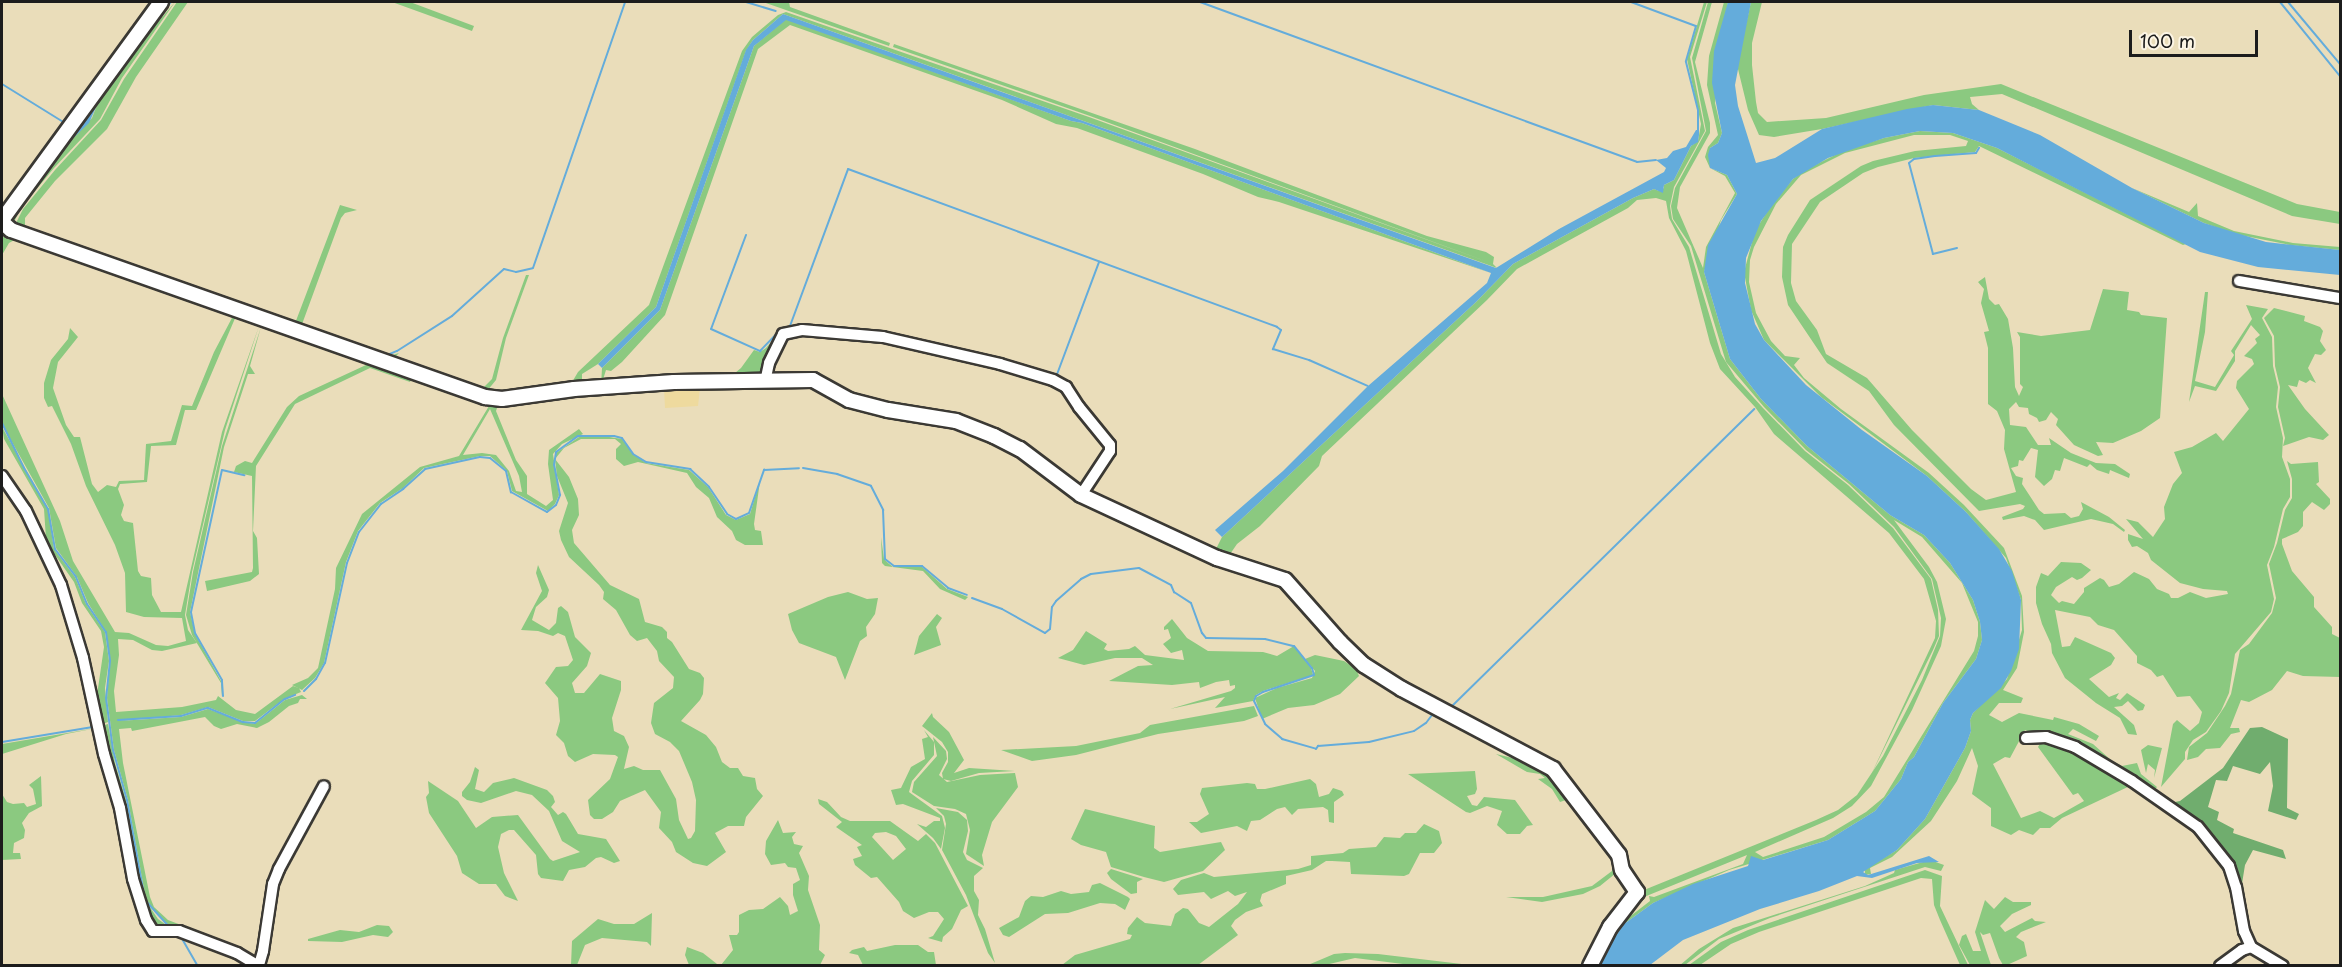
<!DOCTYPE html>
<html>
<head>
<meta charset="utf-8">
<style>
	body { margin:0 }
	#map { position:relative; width:2342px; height:967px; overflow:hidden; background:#eaddba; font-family:"Playpen Sans",sans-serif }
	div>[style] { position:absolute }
	.green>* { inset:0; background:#8bc980 }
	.forest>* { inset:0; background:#70ad6e }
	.sand>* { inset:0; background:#eeda9e }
	.water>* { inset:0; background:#64acdb }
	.stream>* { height:2px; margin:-1px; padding:0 1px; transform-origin:1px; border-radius:1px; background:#64acdb }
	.roads { filter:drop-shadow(2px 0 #3b3934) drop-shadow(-2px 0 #3b3934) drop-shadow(0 2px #3b3934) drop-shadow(0 -2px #3b3934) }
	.minor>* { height:10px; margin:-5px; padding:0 5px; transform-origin:5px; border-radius:5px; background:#fff }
	.tertiary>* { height:14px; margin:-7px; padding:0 7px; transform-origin:7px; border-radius:7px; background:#fff }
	span { translate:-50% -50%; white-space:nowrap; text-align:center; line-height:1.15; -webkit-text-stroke:6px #fcf5e5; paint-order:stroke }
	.frame { position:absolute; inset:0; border:3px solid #1c1c1c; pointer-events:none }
	.scale { position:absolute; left:2129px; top:30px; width:129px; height:27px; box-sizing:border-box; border:3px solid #1c1c1c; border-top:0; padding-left:8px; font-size:18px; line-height:21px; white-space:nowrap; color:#1c1c1c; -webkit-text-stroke:4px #fcf5e5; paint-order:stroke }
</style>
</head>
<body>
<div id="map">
	<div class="green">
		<i style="clip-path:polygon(162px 2px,87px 118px,21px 202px,10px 224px,68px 143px,92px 118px,97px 105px,142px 41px,175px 2px,122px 78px,100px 119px,54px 168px,21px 208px,11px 228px,2px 222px)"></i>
		<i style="clip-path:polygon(177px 2px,188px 2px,136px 77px,107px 129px,55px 181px,25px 218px,25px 226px,34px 234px,294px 326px,340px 205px,357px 210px,345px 213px,341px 218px,301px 327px,349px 346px,347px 349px,13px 229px,23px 209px,55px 170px,101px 120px,124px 79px)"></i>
		<i style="clip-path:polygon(392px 2px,410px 2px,474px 26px,472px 31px)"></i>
		<i style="clip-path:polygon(763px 2px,789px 2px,790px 7px,890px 43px,889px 46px)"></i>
		<i style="clip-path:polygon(1704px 2px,1707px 2px,1690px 57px,1705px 131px,1674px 187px,1670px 206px,1672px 219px,1689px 247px,1721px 354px,1735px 377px,1763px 408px,1805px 451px,1848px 485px,1893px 528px,1931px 579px,1938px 610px,1939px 636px,1933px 650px,1870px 777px,1935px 638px,1936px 621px,1924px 579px,1889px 533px,1774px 434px,1755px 407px,1720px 369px,1710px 343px,1686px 251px,1669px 218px,1666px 201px,1656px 198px,1637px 200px,1628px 208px,1517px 269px,1487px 300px,1322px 456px,1319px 466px,1260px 526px,1237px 544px,1226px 560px,1213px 555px,1222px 537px,1476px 302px,1513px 264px,1633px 198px,1654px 189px,1659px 191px,1664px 188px,1664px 185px,1674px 180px,1691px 146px,1698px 141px,1701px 124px,1687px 59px)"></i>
		<i style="clip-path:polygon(evenodd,1708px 2px,1712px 2px,1695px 62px,1710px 123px,1710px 133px,1680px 187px,1677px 208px,1703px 268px,1706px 247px,1735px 193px,1725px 176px,1710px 168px,1705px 157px,1708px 147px,1718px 135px,1707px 85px,1709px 56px,1724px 2px,1728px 2px,1715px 103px,1722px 133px,1718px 143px,1710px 148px,1710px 168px,1727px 175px,1737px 194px,1721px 220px,1704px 272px,1730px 359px,1761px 399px,1807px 446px,1890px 515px,1924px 535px,1950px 563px,1973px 600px,1980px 622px,1982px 640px,1976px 659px,1943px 703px,1914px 757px,1908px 762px,1901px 779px,1875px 811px,1828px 840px,1729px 870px,1653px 903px,1624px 924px,1610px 944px,1601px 965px,1595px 966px,1611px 938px,1628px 918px,1650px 901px,1649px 896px,1654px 897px,1743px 864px,1747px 855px,1644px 897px,1641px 894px,1644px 890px,1816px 820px,1838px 810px,1857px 795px,1883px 756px,1922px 680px,1940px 636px,1941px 618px,1932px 579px,1894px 527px,1849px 484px,1806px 450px,1764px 407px,1726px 362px,1691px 246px,1673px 219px,1671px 206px,1675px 188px,1706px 131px,1692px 58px,1708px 2px,1894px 520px,1922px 537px,1962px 583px,1978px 622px,1978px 636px,1974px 651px,1884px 797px,1866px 812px,1824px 837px,1763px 857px,1755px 852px,1833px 818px,1852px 806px,1871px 786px,1912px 710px,1941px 646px,1946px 619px,1937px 582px,1929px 567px,1894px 520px)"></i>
		<i style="clip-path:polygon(1751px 2px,1762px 2px,1752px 43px,1752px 65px,1756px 102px,1758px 113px,1767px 122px,1826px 118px,1924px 95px,2001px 84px,2297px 204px,2340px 212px,2340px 224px,2292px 216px,2002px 94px,1970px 97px,1972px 104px,1979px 110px,1933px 105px,1822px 129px,1774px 137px,1759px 135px,1748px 110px,1737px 65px)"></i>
		<i style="clip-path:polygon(786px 12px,1089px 117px,1491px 263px,1090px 116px,893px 47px,894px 44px,1195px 149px,1427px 236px,1486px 252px,1494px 257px,1493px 264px,1497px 268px,783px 14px,753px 40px,746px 51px,656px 307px,598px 364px,582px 374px,582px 388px,568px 389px,578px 372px,649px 305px,742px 51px,752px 37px,778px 15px)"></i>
		<i style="clip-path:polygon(786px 19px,1071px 121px,1082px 123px,1491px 273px,1279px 202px,1258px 197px,1203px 174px,1077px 128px,1056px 124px,1002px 100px,790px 25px,758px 49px,665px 315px,622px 362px,611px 371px,606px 370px,601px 386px,602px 368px,660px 310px,754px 46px)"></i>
		<i style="clip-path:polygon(1920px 131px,1953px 133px,1997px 148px,2186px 244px,2183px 245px,1979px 146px,1975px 152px,1914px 158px,1878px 167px,1863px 173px,1820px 202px,1792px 244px,1791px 283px,1796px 301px,1817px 330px,1826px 354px,1867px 378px,1912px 430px,1971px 489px,1986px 500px,2016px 492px,2004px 449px,2005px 430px,1997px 411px,1988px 404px,1988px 348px,1984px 332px,1989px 331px,1981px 303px,1984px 289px,1978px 282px,1985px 277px,1989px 299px,1995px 305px,1999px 304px,2008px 319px,2013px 348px,2015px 387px,2019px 396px,2023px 387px,2020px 384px,2020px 337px,2017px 332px,2041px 336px,2090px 330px,2103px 289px,2129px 292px,2127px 310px,2139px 312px,2141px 315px,2167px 318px,2160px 418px,2141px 431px,2113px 443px,2096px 442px,2103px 455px,2098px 456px,2074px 445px,2056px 425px,2058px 419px,2051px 412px,2046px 420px,2039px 422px,2037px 418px,2029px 414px,2028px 408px,2019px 407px,2016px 402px,2009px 409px,2010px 425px,2026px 427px,2038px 445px,2051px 445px,2049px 438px,2071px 453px,2096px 463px,2115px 464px,2130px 474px,2129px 478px,2110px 470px,2109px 474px,2097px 470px,2090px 464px,2087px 467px,2064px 458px,2060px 471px,2055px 470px,2052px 479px,2044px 486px,2035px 477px,2038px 450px,2031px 448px,2023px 461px,2019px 460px,2018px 466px,2011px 468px,2016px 476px,2023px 478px,2022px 484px,2039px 510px,2044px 514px,2065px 513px,2071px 518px,2079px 516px,2083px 509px,2081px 502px,2109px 517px,2125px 530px,2124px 532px,2113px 524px,2091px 519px,2044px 530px,2035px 520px,2024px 516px,2003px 520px,2002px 517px,2023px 509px,2025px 506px,2020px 504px,1979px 511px,1894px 425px,1869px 391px,1827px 363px,1788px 305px,1782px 277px,1783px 247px,1788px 235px,1810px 200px,1861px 166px,1873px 161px,1915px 151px,1966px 146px,1968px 141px,1950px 135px,1914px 135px,1845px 153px,1801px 175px,1776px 204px,1754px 247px,1750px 260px,1749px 282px,1756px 313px,1771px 341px,1785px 356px,1800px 358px,1794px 365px,1804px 378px,1841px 409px,1929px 473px,1964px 505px,2004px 548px,2022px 596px,2024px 632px,2017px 668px,2003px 690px,2023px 698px,2021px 703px,1999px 703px,1989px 715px,2002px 722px,2019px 713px,2053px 720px,2054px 717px,2079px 724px,2099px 736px,2096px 741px,2073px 729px,2068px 734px,2093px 744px,2112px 761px,2122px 766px,2137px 763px,2141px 774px,2157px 787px,2153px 792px,2117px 769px,2025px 730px,2010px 758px,2005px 757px,1993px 764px,2021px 818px,2040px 811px,2054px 818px,2084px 801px,2078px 793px,2073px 795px,2038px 747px,2042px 740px,2070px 750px,2132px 785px,2062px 818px,2050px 828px,2040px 828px,2033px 835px,2019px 830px,2011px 835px,1991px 826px,1991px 808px,1972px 794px,1978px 766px,1972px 748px,1957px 781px,1931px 821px,1892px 857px,1870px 868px,1871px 874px,1865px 875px,1865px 869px,1897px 850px,1925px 819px,1965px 748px,1971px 731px,1970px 720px,1973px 713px,2007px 679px,2022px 630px,2021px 600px,2006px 558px,1966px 512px,1927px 476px,1821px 397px,1764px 340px,1751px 310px,1744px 272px,1755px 231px,1772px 204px,1793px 179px,1805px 170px,1845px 150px,1884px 138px)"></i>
		<i style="clip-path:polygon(2132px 188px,2189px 212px,2197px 203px,2198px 216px,2234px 231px,2293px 243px,2340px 247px,2340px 250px,2290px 245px,2235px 234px,2204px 223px)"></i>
		<i style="clip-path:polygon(8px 230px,260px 320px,260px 324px,236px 316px,196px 410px,185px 410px,176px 445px,151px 446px,147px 482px,120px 484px,118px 489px,124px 505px,121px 515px,124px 521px,133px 523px,138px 571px,141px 576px,151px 578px,152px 595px,161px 612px,181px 612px,222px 432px,259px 326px,225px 430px,192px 572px,185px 615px,188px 630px,197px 643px,162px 651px,152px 650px,133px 640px,118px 639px,119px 655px,114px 691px,116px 712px,182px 707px,216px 700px,218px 696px,236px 710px,255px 714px,293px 686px,299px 688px,301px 692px,284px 699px,255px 721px,243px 721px,208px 707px,181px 715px,118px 721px,181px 717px,208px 709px,243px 722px,255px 724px,285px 700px,302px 695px,307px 699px,300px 699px,298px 703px,289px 706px,269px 722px,257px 728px,237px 724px,221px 729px,214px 726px,205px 717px,132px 731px,131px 728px,119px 729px,123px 763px,150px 897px,154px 907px,168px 920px,197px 931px,197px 936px,184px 931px,155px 929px,146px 913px,131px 862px,120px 796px,105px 752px,101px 726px,108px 724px,115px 763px,126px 800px,145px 900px,158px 919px,169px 927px,146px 900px,128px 800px,114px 750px,107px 698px,110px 661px,106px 632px,88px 603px,77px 577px,56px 548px,49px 508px,3px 426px,2px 394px,60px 521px,73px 561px,115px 632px,129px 633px,156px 645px,168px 646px,186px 641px,182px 618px,144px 617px,126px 612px,125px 573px,115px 545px,86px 486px,71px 444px,52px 406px,48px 407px,44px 398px,44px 383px,51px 360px,68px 339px,70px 328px,78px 337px,58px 362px,53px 388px,66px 425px,74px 437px,80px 437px,92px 484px,98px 492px,107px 485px,116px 487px,119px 481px,144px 480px,146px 444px,171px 441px,182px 405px,192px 406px,214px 352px,233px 316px,16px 239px,9px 243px,2px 255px,2px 239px)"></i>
		<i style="clip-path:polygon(526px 275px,529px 275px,506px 338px,496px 380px,487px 391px,500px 395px,566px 386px,564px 390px,502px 398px,485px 397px,350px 350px,352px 348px,383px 358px,399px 353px,390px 362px,481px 390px,492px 379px,503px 338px)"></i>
		<i style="clip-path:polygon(2205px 292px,2208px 292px,2205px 332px,2195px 381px,2215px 387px,2234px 355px,2231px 351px,2252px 319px,2246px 305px,2268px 309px,2262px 318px,2272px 337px,2273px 366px,2278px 387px,2276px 407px,2283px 438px,2282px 457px,2290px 479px,2290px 497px,2283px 509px,2274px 547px,2267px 565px,2274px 599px,2271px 612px,2235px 654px,2229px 693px,2221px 711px,2206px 732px,2193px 740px,2185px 752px,2185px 759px,2161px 787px,2173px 724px,2177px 720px,2190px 731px,2199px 723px,2202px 712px,2190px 696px,2177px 697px,2163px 675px,2157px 677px,2151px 670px,2137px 663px,2137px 656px,2114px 630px,2098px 625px,2090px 617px,2055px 610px,2062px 647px,2070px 646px,2075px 637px,2111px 653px,2115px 658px,2111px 665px,2089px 679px,2109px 697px,2119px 693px,2116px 698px,2120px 700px,2127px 693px,2145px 705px,2143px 710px,2138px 711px,2128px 701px,2122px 706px,2114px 707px,2134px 725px,2137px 735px,2128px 734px,2120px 718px,2096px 703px,2065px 678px,2052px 653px,2051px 644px,2056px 655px,2075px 676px,2056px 655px,2042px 624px,2036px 603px,2036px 587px,2041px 573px,2048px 576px,2061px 562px,2081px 563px,2091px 570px,2082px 578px,2077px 580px,2072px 577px,2056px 587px,2051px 595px,2059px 603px,2062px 601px,2074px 604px,2084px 592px,2084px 588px,2100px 578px,2104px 580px,2109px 587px,2119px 584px,2134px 572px,2149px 579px,2157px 589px,2169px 594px,2171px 598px,2178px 598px,2190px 592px,2206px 598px,2228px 594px,2227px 591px,2203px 589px,2180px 583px,2151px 560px,2148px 553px,2137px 546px,2132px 547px,2128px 540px,2128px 534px,2143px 539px,2126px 519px,2138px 522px,2153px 537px,2165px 519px,2164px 507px,2173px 484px,2182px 473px,2174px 452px,2192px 447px,2216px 433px,2223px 441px,2249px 409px,2236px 388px,2237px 381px,2254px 364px,2252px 359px,2244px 356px,2257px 343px,2255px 339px,2260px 335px,2251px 325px,2235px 351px,2235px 361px,2216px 391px,2195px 386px,2189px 402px)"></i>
		<i style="clip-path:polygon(2274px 308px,2305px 316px,2304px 321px,2320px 327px,2323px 331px,2320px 341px,2326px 350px,2321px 355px,2315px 354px,2308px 368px,2316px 383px,2310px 380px,2306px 383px,2299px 380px,2297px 387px,2288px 385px,2305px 409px,2329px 435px,2323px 440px,2309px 437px,2283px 446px,2285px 438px,2278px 407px,2280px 387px,2275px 366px,2274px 336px,2264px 318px)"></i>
		<i style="clip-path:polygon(261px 327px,250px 366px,255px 374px,248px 374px,224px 447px,190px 612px,195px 634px,221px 681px,223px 688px,222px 697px,221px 683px,192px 635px,186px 615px,193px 572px,222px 446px)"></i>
		<i style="clip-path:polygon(783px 328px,763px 381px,729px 378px,741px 368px,754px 350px,760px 352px,766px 348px)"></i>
		<i style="clip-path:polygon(347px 355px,413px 376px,410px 382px,370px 368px,295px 404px,256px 466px,253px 531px,257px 538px,259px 574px,250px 581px,207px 591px,205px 581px,252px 572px,253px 568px,252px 476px,234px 472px,236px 466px,245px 461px,252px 463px,287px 407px,299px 396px,366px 365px)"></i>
		<i style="clip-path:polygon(evenodd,486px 400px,525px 400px,497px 408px,496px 411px,516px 460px,527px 476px,527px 494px,546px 506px,553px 500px,548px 464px,549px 450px,579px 429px,583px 434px,562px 444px,553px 454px,559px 495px,555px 504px,548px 511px,512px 491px,507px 471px,490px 456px,480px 456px,424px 468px,403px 488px,380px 503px,358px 531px,346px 562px,324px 663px,315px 678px,302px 690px,292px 685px,308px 678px,318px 668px,335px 589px,336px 568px,362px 514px,420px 467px,459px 456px,489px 406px,486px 400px,490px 409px,519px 476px,522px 492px,516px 491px,509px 471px,496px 455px,482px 453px,463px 455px,490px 409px)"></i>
		<i style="clip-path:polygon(2px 427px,48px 509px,54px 549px,75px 577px,86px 604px,105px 632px,109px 661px,105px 688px,108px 722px,100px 725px,96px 702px,104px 647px,101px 631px,82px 603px,74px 582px,39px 532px,46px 539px,44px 509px,4px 439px)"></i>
		<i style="clip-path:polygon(603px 436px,622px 439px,633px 454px,646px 463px,689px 470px,708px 487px,726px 515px,736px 520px,750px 514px,760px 481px,754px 524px,755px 530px,761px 531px,763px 545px,745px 545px,736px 540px,732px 531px,717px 517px,709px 498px,696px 487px,687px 473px,638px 462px,624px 466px,616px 459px,616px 449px,621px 444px,615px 439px,581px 439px,564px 448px,555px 459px,569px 477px,578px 499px,579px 515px,572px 530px,574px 543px,610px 585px,639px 599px,645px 622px,662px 627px,667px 632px,667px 638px,672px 642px,689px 669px,700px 673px,704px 678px,703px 694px,700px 700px,681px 721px,706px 735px,716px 747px,722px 762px,730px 768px,738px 768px,743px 776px,755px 778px,757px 789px,763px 796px,746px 817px,744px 826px,728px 826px,715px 833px,726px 852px,707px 866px,693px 863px,676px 852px,672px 842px,659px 828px,661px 812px,645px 790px,620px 801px,613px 812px,602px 819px,594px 819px,590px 815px,588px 800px,610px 779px,618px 757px,615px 755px,593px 754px,575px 762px,568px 756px,564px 743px,556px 735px,560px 721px,558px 698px,545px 683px,556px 667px,568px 666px,573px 660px,565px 636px,558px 633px,553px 636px,538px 631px,521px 630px,542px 591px,536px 573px,538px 565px,549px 590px,547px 597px,536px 607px,532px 620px,549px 630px,556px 623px,558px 608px,561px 606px,568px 612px,575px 637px,591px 653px,587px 666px,572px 683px,575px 693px,584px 693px,600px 674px,621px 681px,621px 690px,612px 718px,614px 731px,624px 736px,629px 747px,624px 769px,634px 766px,643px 770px,660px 770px,676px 799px,679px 820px,688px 839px,691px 838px,695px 831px,696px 800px,692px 782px,679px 751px,670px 742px,655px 734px,651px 723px,654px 703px,673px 688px,674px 677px,659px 661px,657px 651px,647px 638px,637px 641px,630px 635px,616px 610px,603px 599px,604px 592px,599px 585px,569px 557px,561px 540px,559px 531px,568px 503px,557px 476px,555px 459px,556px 453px,579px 437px)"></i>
		<i style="clip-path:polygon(2287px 461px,2291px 464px,2318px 462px,2319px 482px,2316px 484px,2330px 499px,2330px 504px,2324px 510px,2312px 502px,2303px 512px,2303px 526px,2298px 532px,2282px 539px,2282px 544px,2292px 571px,2314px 597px,2314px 607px,2332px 627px,2332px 634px,2340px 638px,2340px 677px,2303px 676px,2287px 671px,2272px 690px,2249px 702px,2241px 700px,2230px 728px,2239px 728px,2240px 732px,2231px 734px,2220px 748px,2206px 749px,2198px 757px,2187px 760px,2189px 747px,2207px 733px,2225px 706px,2231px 694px,2240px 650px,2249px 644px,2272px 613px,2276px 598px,2269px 564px,2277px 543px,2285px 510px,2292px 498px,2292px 479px)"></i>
		<i style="clip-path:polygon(881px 537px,884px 559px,888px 563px,893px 567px,922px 567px,947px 589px,968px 597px,965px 600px,940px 589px,923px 571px,885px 566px,882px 563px)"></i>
		<i style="clip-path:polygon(848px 592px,867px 599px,878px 598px,875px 614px,866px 627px,867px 636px,860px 641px,845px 680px,836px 657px,799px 643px,792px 630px,788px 614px,828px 597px)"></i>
		<i style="clip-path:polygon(937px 614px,942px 618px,936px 627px,941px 645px,914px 655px,919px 636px)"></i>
		<i style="clip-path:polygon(1172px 619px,1187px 638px,1208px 651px,1263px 652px,1277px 656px,1294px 646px,1311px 668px,1313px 675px,1263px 691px,1256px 695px,1253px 701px,1215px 708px,1225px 697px,1170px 709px,1231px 691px,1235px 688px,1235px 685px,1230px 686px,1229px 680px,1216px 682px,1200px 688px,1199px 682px,1172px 685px,1109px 681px,1138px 666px,1153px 665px,1142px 658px,1115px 658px,1084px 665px,1058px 658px,1073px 650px,1086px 631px,1107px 644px,1104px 649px,1108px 651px,1129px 649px,1135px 646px,1145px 655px,1184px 660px,1182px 650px,1171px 653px,1163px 644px,1171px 638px,1168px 629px,1164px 630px,1164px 627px)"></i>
		<i style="clip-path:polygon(1315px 655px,1344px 661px,1356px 669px,1359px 676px,1340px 694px,1314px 705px,1288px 708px,1262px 719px,1255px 698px,1277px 688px,1312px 678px,1315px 671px,1305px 659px)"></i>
		<i style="clip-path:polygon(1254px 706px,1258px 716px,1244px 721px,1158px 734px,1076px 755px,1032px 761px,1001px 750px,1076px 746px,1140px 733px,1150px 725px)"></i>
		<i style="clip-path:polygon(932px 713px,933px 717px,949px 732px,964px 760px,954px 773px,969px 768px,1015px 771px,979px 773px,951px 781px,943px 779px,942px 773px,948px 762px,948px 752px,942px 742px,922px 726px)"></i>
		<i style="clip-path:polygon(97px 728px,66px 734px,2px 754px,2px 744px)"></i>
		<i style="clip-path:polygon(924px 730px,934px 742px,934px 755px,912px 781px,909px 792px,942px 816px,945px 828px,941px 849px,933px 838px,917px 824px,926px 827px,934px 821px,940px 821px,940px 818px,903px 804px,896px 805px,891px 790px,901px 788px,911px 767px,925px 759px,922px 739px,928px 737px)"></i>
		<i style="clip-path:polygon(933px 737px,946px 751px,947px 759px,939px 775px,947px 782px,980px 775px,1015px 773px,1018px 787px,992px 822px,982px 855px,984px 866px,966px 854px,970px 830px,966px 814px,955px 809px,934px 806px,912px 792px,914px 782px,937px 756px)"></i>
		<i style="clip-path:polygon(2148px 745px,2162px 748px,2154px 778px,2155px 770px,2148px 764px,2146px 773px,2141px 750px)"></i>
		<i style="clip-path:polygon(1496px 754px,1542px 765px,1555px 774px,1574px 804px,1587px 816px,1617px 856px,1621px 869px,1600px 886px,1583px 894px,1542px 902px,1506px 897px,1543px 897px,1592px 886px,1612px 871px,1613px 856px,1567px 796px,1566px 800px,1560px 802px,1552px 789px,1538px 779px,1545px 778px,1540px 774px,1527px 772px)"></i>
		<i style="clip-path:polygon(475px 767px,479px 770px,475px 789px,484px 792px,493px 783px,514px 778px,547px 790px,553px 796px,555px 802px,551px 807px,558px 815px,563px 812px,566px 814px,578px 834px,606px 839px,620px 861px,614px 863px,601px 857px,596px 858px,585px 867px,569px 870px,563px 881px,541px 878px,538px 874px,536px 855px,514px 830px,509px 830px,501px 834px,498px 847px,504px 873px,518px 901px,505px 896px,496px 884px,479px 884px,462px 873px,457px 856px,429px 813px,426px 797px,429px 793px,428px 781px,458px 801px,476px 828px,492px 817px,518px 815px,550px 859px,553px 861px,580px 852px,562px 841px,549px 811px,532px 795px,516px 791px,481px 803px,467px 800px,462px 796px,462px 792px,470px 782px)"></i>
		<i style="clip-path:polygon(1475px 771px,1477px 789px,1475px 794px,1467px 796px,1472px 805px,1477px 806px,1484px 797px,1515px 800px,1533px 825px,1527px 826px,1520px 834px,1507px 834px,1497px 825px,1502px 811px,1487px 806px,1470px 813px,1466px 812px,1408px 774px)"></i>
		<i style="clip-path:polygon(41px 776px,42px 806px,29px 813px,22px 823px,25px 830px,24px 838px,14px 843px,13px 853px,20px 853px,21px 859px,2px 860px,2px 794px,7px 802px,13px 804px,24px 803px,27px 807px,36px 804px,33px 789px,29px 785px)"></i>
		<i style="clip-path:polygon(1310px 779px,1316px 784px,1319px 797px,1329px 794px,1333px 788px,1342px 791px,1344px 795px,1334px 802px,1334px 823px,1329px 822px,1328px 810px,1323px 807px,1298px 809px,1292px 815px,1285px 807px,1277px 809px,1260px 820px,1251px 821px,1247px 831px,1237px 826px,1201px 833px,1189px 822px,1197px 822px,1209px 814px,1200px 794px,1202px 788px,1247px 783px,1255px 784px,1257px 789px,1265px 789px)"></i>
		<i style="clip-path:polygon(evenodd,818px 799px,827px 802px,841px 817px,850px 821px,890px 821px,918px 841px,926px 834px,935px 843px,968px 906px,961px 910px,952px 929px,943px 937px,942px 942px,928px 938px,933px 936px,944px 919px,938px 912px,929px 912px,914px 918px,903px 911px,899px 902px,877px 877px,871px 878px,855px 865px,853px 859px,862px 856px,857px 847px,862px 845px,836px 827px,842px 822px,819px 804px,818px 799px,886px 832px,896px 836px,906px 849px,893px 860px,872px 837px,875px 833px,886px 832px)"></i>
		<i style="clip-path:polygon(936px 808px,958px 812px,967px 820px,968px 831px,963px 852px,967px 860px,983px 868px,974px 876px,974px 891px,979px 900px,978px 915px,985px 929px,995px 963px,988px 953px,966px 895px,942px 850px,946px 824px,944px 816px)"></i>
		<i style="clip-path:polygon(1085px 809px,1155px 826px,1154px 848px,1160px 852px,1221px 842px,1225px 850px,1203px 871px,1164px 882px,1144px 877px,1111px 867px,1106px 852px,1081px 845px,1071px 839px)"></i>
		<i style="clip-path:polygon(778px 820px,783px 833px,796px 832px,792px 837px,794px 844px,803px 846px,799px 853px,809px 876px,808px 890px,820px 925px,819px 950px,825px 955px,820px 965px,721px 965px,733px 950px,729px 935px,737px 935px,739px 932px,739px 915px,749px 910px,763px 909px,780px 897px,788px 906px,790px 915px,798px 911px,793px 895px,793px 884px,800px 880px,796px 868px,788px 867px,785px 863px,771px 865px,765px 854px,766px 841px)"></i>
		<i style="clip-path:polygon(1424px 824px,1439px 831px,1442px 843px,1434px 853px,1420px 853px,1409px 874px,1404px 876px,1351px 874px,1350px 862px,1332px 861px,1326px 861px,1312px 870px,1286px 876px,1286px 884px,1262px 894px,1260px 901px,1263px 906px,1246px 912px,1235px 920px,1231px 926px,1238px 935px,1198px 965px,1062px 965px,1075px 955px,1130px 939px,1132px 935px,1127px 934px,1128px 928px,1137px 917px,1145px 923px,1171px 926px,1175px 914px,1183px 908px,1188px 909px,1199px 923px,1209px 927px,1238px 904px,1247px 892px,1235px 896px,1228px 891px,1211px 899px,1204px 892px,1178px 895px,1173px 889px,1181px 880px,1204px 873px,1214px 877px,1298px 869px,1311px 865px,1311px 856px,1343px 853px,1349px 849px,1376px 847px,1384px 837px,1400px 838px,1405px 833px,1416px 833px)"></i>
		<i style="clip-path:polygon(1930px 860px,1944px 865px,1941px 871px,1925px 867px,1770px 918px,1719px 939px,1685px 965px,1679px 966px,1699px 949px,1733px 928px,1865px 886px,1894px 873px,1895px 870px)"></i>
		<i style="clip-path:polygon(1111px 869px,1143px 879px,1137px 882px,1137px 893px,1131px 894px,1111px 879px,1107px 873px)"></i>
		<i style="clip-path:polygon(1925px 870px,1942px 876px,1940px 906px,1968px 965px,1960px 965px,1940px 920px,1934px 905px,1932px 879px,1921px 878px,1759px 932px,1731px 944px,1700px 965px,1689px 965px,1721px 942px,1748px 930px)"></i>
		<i style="clip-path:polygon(1100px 883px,1128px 897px,1130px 899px,1125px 910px,1115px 904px,1100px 903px,1068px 913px,1045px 914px,1009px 937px,1003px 935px,999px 928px,1019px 917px,1025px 901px,1031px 896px,1043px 897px,1061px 891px,1071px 894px,1089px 892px,1092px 885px)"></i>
		<i style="clip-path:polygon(2005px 897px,2013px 902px,2031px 902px,2031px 905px,2012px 914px,2000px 926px,2005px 932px,2032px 918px,2035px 921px,2046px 922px,2021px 932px,2016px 937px,2024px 942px,2027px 956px,2007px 965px,2003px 965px,1999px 958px,1990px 933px,1983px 935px,1980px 932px,1991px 965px,1970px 965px,1959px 945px,1962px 936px,1966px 934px,1973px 951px,1981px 951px,1975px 932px,1985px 900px,1994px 909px)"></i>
		<i style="clip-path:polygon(652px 913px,651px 946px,647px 942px,602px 938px,585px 945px,577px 965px,571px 965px,572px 941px,598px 919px,614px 924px,634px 924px)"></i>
		<i style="clip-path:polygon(377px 925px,389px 926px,393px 932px,388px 937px,373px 935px,342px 942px,308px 941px,308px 939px,340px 930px,359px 932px)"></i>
		<i style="clip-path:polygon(895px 945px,918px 945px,928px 952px,934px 952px,936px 965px,863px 965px,858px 955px,849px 953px,852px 950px,864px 947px,867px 951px)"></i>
		<i style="clip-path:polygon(687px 947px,703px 953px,717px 964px,689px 965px,685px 955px)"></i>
		<i style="clip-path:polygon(1345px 953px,1378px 954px,1470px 965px,1411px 965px,1355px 958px,1325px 965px,1308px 965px,1334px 954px)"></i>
	</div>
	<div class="forest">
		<i style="clip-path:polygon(2262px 727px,2288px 739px,2287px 808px,2299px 814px,2296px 820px,2268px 811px,2273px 786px,2270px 762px,2260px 774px,2233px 766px,2227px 781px,2216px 780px,2208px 807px,2219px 812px,2217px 820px,2234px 829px,2233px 833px,2283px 850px,2286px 859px,2253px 850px,2245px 865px,2240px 896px,2236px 875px,2170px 803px,2180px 801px,2223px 768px,2250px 728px)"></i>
	</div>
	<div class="sand">
		<i style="clip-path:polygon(664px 388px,700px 388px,698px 406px,665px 408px)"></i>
	</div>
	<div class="water">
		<i style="clip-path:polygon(167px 2px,172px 2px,97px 105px,89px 123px,68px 143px,10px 225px,8px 222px,87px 118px)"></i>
		<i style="clip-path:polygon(1728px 2px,1751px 2px,1735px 85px,1738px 106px,1756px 163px,1775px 158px,1822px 129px,1907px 109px,1933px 105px,1979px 110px,2040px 135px,2132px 188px,2204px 223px,2266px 242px,2340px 250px,2340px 275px,2258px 267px,2200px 252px,1997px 148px,1953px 133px,1920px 131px,1884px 138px,1828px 158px,1793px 179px,1761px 221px,1746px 258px,1745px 283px,1755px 324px,1764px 340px,1806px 385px,1862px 430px,1927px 476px,1966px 512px,1999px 549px,2012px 571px,2021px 600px,2019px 649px,2011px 671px,2001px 688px,1973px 713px,1970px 720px,1971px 731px,1965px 748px,1925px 819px,1897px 850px,1863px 872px,1868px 875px,1929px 856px,1939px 862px,1917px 863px,1872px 878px,1857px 876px,1819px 891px,1760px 909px,1683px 940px,1650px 965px,1601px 965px,1610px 944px,1624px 924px,1653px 903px,1693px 884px,1748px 866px,1751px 856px,1763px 860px,1828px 840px,1875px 811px,1901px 779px,1908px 762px,1914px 757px,1943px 703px,1976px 659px,1982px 640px,1980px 622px,1973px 600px,1950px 563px,1924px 535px,1890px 515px,1807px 446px,1761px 399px,1730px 359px,1704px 272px,1708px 245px,1737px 194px,1727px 175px,1710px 168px,1708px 155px,1710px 148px,1718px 143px,1722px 133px,1712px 83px,1714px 51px)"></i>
		<i style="clip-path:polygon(783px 14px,1496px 268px,1559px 229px,1664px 172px,1666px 168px,1656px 160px,1667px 158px,1673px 151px,1686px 147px,1696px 130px,1699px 130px,1699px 135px,1698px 142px,1691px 146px,1674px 180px,1664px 185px,1663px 193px,1654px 189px,1633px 198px,1513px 264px,1476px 302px,1222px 537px,1215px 530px,1283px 471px,1368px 386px,1487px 283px,1491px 273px,1082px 123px,1071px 121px,786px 20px,754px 46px,660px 310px,602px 368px,598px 364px,656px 307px,746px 50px,753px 40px)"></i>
	</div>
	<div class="stream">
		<i style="left:746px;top:2px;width:31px;rotate:17deg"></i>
		<i style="left:1200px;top:2px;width:465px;rotate:20.1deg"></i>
		<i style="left:1637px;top:162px;width:19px;rotate:-6deg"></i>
		<i style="left:1631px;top:2px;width:69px;rotate:20.3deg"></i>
		<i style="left:1696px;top:26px;width:37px;rotate:106deg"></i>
		<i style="left:1686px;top:62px;width:49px;rotate:76deg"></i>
		<i style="left:1698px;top:110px;width:20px;rotate:90deg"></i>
		<i style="left:2280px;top:2px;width:95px;rotate:51deg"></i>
		<i style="left:2288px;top:2px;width:81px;rotate:50deg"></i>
		<i style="left:2px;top:84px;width:74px;rotate:31.8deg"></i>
		<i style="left:746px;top:235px;width:100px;rotate:110.4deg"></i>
		<i style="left:711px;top:329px;width:54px;rotate:24.2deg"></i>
		<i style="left:760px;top:351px;width:32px;rotate:-46deg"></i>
		<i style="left:1957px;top:248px;width:25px;rotate:166deg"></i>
		<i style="left:1933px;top:254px;width:94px;rotate:-104.8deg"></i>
		<i style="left:1909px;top:163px;width:6px;rotate:-39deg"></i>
		<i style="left:1914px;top:159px;width:21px;rotate:-8deg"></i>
		<i style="left:1935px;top:156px;width:41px;rotate:-4.2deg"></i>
		<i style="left:1976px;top:153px;width:6px;rotate:-59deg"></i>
		<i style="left:790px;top:326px;width:167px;rotate:-69.7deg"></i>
		<i style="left:848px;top:169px;width:457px;rotate:20.2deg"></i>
		<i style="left:1277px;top:327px;width:5px;rotate:37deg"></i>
		<i style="left:1281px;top:330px;width:21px;rotate:113deg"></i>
		<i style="left:1273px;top:349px;width:38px;rotate:17deg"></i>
		<i style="left:1309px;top:360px;width:64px;rotate:23.8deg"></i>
		<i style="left:271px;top:329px;width:79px;rotate:18.4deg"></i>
		<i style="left:385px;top:356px;width:13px;rotate:-23deg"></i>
		<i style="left:397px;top:351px;width:65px;rotate:-32.5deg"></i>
		<i style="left:452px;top:316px;width:70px;rotate:-42.1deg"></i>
		<i style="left:504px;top:269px;width:12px;rotate:14deg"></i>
		<i style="left:516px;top:272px;width:17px;rotate:-13deg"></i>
		<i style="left:533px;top:268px;width:281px;rotate:-70.9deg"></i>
		<i style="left:1056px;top:377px;width:123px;rotate:-69.5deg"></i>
		<i style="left:2px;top:423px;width:50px;rotate:63.9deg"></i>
		<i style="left:24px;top:468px;width:48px;rotate:59.7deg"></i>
		<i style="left:48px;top:509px;width:41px;rotate:80.1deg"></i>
		<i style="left:55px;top:549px;width:35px;rotate:53deg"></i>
		<i style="left:76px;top:577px;width:29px;rotate:68deg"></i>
		<i style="left:87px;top:604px;width:34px;rotate:56deg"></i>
		<i style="left:106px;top:632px;width:29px;rotate:82deg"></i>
		<i style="left:110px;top:661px;width:37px;rotate:96deg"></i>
		<i style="left:106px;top:698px;width:52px;rotate:82.3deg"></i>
		<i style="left:113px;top:750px;width:52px;rotate:74.4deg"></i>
		<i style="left:127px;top:800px;width:102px;rotate:79.8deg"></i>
		<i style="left:145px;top:900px;width:36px;rotate:48deg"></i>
		<i style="left:803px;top:468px;width:35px;rotate:10deg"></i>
		<i style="left:837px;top:474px;width:36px;rotate:19deg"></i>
		<i style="left:871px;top:486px;width:27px;rotate:63deg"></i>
		<i style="left:883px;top:510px;width:49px;rotate:87.7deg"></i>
		<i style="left:885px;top:559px;width:11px;rotate:38deg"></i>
		<i style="left:894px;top:566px;width:28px"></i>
		<i style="left:922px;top:566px;width:34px;rotate:40deg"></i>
		<i style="left:948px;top:588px;width:20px;rotate:20deg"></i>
		<i style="left:972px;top:598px;width:32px;rotate:20deg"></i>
		<i style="left:1002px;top:609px;width:49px;rotate:29.2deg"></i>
		<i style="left:1045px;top:633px;width:6px;rotate:-39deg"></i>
		<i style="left:1050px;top:629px;width:22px;rotate:-85deg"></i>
		<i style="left:1052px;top:607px;width:7px;rotate:-56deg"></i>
		<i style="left:1056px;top:601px;width:33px;rotate:-41deg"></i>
		<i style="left:1081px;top:579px;width:11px;rotate:-27deg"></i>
		<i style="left:1091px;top:574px;width:48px;rotate:-7.1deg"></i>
		<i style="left:1139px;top:568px;width:36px;rotate:28deg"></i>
		<i style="left:1171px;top:585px;width:8px;rotate:67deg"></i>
		<i style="left:1174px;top:592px;width:20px;rotate:33deg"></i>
		<i style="left:1191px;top:603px;width:32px;rotate:70deg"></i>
		<i style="left:1202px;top:633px;width:6px;rotate:51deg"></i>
		<i style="left:1206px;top:638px;width:59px;rotate:1deg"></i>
		<i style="left:1265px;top:639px;width:30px;rotate:14deg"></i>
		<i style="left:1294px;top:646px;width:28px;rotate:51deg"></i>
		<i style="left:1312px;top:668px;width:7px;rotate:74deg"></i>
		<i style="left:1314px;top:675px;width:54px;rotate:161.6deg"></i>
		<i style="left:1263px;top:692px;width:8px;rotate:150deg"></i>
		<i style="left:1256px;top:696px;width:5px;rotate:112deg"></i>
		<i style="left:1254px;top:701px;width:25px;rotate:64deg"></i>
		<i style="left:1265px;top:724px;width:23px;rotate:41deg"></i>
		<i style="left:1282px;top:739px;width:35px;rotate:16deg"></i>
		<i style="left:1316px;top:749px;width:4px;rotate:-56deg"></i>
		<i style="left:1318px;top:746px;width:51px;rotate:-4.5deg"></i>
		<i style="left:1369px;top:742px;width:46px;rotate:-13.7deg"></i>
		<i style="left:1414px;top:731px;width:14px;rotate:-34deg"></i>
		<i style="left:1426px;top:723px;width:15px;rotate:-53deg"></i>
		<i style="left:304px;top:691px;width:17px;rotate:-45deg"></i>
		<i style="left:316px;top:679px;width:18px;rotate:-61deg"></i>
		<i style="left:325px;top:663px;width:102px;rotate:-77.6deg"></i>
		<i style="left:347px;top:563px;width:33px;rotate:-69deg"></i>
		<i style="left:359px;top:532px;width:36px;rotate:-52deg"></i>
		<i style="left:381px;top:504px;width:27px;rotate:-34deg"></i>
		<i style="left:403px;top:489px;width:30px;rotate:-42deg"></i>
		<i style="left:425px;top:469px;width:56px;rotate:-12.3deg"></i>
		<i style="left:480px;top:457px;width:10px;rotate:6deg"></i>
		<i style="left:490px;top:458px;width:21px;rotate:39deg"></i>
		<i style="left:506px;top:471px;width:22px;rotate:77deg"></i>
		<i style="left:511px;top:492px;width:41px;rotate:29.1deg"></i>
		<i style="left:547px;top:512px;width:11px;rotate:-38deg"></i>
		<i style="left:556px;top:505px;width:11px;rotate:-68deg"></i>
		<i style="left:560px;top:495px;width:31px;rotate:-101deg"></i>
		<i style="left:554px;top:465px;width:13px;rotate:-81deg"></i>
		<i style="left:556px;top:452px;width:27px;rotate:-36deg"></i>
		<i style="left:578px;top:436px;width:36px"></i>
		<i style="left:614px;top:436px;width:8px;rotate:14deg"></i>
		<i style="left:622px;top:438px;width:19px;rotate:55deg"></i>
		<i style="left:633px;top:454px;width:15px;rotate:32deg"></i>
		<i style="left:646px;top:462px;width:45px;rotate:9deg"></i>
		<i style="left:690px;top:469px;width:26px;rotate:43deg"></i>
		<i style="left:709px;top:487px;width:32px;rotate:56deg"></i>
		<i style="left:727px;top:514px;width:10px;rotate:29deg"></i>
		<i style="left:736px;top:519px;width:14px;rotate:-25deg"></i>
		<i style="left:749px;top:513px;width:46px;rotate:-70.8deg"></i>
		<i style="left:764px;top:470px;width:35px;rotate:-3deg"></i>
		<i style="left:223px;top:696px;width:16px;rotate:-94deg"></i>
		<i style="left:222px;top:680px;width:54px;rotate:-119.9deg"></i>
		<i style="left:195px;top:633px;width:21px;rotate:-101deg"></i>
		<i style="left:191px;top:612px;width:145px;rotate:-77.7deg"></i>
		<i style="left:222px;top:470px;width:23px;rotate:13deg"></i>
		<i style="left:1449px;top:709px;width:428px;rotate:-44.5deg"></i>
		<i style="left:118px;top:720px;width:63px;rotate:-3.6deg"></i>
		<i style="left:181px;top:716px;width:28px;rotate:-17deg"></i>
		<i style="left:208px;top:708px;width:38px;rotate:22deg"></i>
		<i style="left:243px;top:722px;width:12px;rotate:5deg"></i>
		<i style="left:255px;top:723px;width:38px;rotate:-39deg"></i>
		<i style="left:285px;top:699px;width:11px;rotate:-22deg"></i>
		<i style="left:2px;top:742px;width:92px;rotate:-9.4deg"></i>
		<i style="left:181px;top:937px;width:34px;rotate:60deg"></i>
	</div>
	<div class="roads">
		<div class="minor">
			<i style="left:2239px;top:281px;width:102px;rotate:9.6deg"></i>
			<i style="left:765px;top:382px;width:19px;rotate:-78deg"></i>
			<i style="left:769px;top:363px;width:32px;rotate:-64deg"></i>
			<i style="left:783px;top:334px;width:19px;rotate:-12deg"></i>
			<i style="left:802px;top:330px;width:81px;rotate:4.9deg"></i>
			<i style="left:883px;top:337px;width:120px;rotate:13deg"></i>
			<i style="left:1000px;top:364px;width:55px;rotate:16.8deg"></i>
			<i style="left:1053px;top:380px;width:15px;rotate:28deg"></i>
			<i style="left:1066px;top:387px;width:24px;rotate:57deg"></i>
			<i style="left:1079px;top:407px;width:49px;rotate:50.8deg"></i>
			<i style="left:1110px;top:445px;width:6px;rotate:90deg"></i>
			<i style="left:1110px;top:451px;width:53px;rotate:123.4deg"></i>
			<i style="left:2px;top:476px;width:42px;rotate:55.6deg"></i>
			<i style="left:26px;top:511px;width:82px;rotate:64.7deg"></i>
			<i style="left:61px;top:585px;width:76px;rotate:73.2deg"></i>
			<i style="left:83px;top:658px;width:98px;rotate:77.7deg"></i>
			<i style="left:104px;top:754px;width:56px;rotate:73.5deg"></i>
			<i style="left:120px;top:808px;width:72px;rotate:79.6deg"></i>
			<i style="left:133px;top:879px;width:43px;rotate:72.4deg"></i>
			<i style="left:146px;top:920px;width:13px;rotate:58deg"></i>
			<i style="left:153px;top:931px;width:26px"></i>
			<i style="left:179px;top:931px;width:62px;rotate:20.8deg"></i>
			<i style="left:237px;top:953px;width:26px;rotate:31deg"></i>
			<i style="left:2026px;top:738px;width:20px;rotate:-3deg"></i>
			<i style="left:2046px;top:737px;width:31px;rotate:19deg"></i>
			<i style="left:2075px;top:747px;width:66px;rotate:30.8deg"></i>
			<i style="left:2132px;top:781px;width:80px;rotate:34.9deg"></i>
			<i style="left:2198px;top:827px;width:50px;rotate:51.5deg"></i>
			<i style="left:2229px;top:866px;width:22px;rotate:72deg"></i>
			<i style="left:2236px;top:887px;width:45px;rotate:79.7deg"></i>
			<i style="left:2244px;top:931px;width:17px;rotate:66deg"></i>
			<i style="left:2251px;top:947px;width:37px;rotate:31deg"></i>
			<i style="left:259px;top:965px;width:15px;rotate:-74deg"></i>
			<i style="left:263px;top:951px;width:68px;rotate:-81.5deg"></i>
			<i style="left:273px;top:884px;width:16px;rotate:-68deg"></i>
			<i style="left:279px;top:869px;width:94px;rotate:-61.5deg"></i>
			<i style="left:2220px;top:966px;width:27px;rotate:-36deg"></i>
			<i style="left:2242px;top:950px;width:9px;rotate:-18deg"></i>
		</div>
		<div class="tertiary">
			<i style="left:2px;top:220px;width:270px;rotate:-53.9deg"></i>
			<i style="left:2px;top:222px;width:12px;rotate:42deg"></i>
			<i style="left:11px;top:230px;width:503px;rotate:19.41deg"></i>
			<i style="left:485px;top:397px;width:17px;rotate:7deg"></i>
			<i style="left:502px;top:399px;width:73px;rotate:-7.9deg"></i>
			<i style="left:574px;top:389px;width:100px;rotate:-4deg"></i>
			<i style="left:674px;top:382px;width:139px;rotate:-0.8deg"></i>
			<i style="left:813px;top:380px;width:41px;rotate:29.1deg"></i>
			<i style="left:849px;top:400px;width:40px;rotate:14.4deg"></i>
			<i style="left:888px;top:410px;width:69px;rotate:9.2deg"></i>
			<i style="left:956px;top:421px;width:41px;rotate:21.5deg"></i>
			<i style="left:994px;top:436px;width:29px;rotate:27deg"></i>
			<i style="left:1020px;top:449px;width:76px;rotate:37deg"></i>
			<i style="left:1081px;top:495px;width:150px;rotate:24.9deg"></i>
			<i style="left:1217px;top:558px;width:71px;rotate:17.9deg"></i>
			<i style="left:1285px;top:580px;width:83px;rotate:48.4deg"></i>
			<i style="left:1340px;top:642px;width:33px;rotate:44deg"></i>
			<i style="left:1364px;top:665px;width:45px;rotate:32.3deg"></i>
			<i style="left:1402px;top:689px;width:171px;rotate:27.9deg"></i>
			<i style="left:1553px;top:769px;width:108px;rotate:52.5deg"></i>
			<i style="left:1619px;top:855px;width:15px;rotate:79deg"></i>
			<i style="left:1622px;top:870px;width:27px;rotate:56deg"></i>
			<i style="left:1637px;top:892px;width:44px;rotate:127.6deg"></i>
			<i style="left:1610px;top:927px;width:44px;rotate:117.1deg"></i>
		</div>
	</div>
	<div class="frame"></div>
	<div class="scale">100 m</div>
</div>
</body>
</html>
